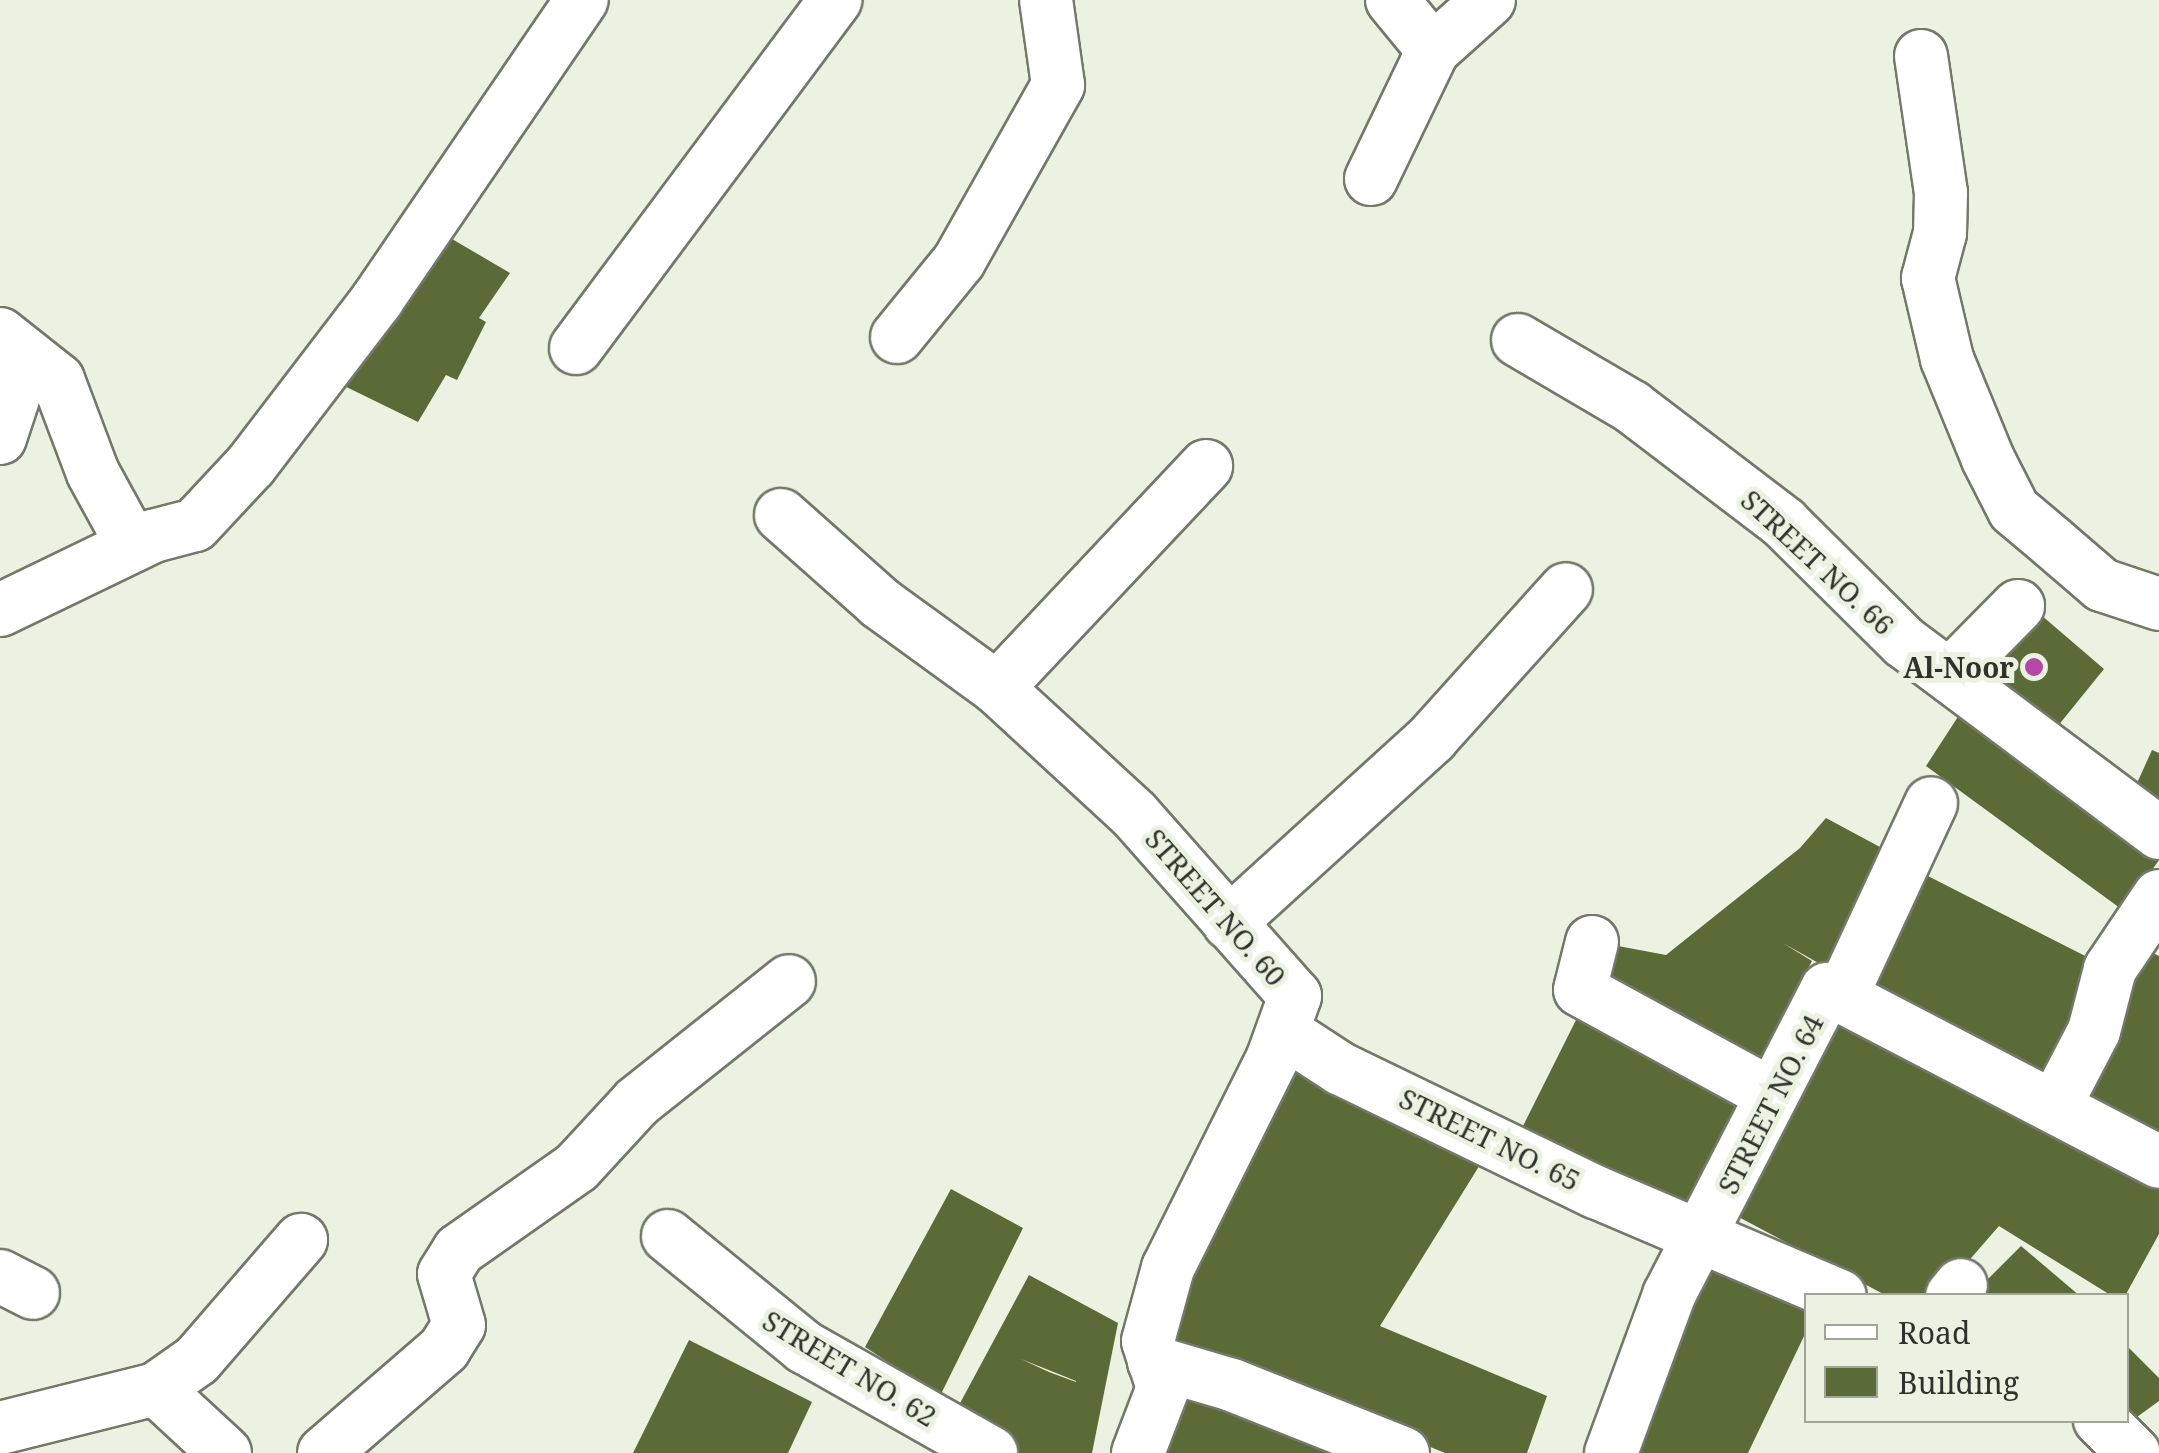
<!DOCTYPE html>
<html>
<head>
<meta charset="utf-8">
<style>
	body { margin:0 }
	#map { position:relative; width:2159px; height:1453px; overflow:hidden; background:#ecf2e1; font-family:"Noto Serif",serif }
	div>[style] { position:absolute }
	.building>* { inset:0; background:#5b6b37 }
	.roads { filter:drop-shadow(2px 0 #737869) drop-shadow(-2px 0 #737869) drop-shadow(0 2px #737869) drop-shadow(0 -2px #737869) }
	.street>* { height:52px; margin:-26px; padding:0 26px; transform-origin:26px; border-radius:26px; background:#fff }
	.dots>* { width:28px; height:28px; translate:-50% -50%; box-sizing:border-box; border:5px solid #ecf2e1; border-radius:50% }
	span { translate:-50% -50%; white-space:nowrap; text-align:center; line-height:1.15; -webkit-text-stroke:10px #ecf2e1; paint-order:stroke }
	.street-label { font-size:28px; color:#2f322b }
	.poi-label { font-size:28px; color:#2f322b; font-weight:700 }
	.right { translate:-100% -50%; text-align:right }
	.legend { position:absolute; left:1804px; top:1293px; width:325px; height:130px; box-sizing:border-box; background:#ecf2e1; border:2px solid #a0a598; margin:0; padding:12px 18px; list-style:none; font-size:30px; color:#2f322b }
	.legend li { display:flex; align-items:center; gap:20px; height:50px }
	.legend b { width:50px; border:2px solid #a0a598 }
</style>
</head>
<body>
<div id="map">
	<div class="building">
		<i style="clip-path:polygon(435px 229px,510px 273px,479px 318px,486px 322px,457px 380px,446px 375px,418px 422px,330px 379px)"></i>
		<i style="clip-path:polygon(2027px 603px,2104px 669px,2053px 732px,1964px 664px)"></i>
		<i style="clip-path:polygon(1963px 709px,2159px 840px,2159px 860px,2124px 911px,1926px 766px)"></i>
		<i style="clip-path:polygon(2152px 750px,2159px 753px,2159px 814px,2128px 803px)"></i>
		<i style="clip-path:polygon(1826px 818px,1893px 854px,1836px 973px,1783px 943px,1812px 961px,1755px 1069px,1590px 989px,1602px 943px,1666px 955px,1800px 848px)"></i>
		<i style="clip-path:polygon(1920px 872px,2101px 964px,2052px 1086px,1867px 996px)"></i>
		<i style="clip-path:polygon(2141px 947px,2159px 956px,2159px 1151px,2073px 1105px)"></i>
		<i style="clip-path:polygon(1583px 1006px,1745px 1092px,1686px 1219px,1521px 1130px)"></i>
		<i style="clip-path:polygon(1843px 1016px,2159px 1183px,2159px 1234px,2125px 1296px,2112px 1296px,1999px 1226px,1938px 1296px,1887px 1296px,1733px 1214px,1787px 1127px)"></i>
		<i style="clip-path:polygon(1299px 1060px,1486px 1155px,1380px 1326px,1547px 1396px,1527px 1453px,1445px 1453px,1163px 1337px)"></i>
		<i style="clip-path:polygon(951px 1189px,1023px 1228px,940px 1396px,865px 1347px)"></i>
		<i style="clip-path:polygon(2021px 1246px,2080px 1296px,1971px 1296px)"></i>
		<i style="clip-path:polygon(1710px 1256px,1806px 1294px,1806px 1332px,1748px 1453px,1625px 1453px)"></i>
		<i style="clip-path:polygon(evenodd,1029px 1275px,1118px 1323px,1092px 1453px,955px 1453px,938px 1444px,1029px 1275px,1021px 1359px,1076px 1381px,1076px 1382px,1049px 1372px,1021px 1359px)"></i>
		<i style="clip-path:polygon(689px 1340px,812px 1402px,788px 1453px,633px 1453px)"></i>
		<i style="clip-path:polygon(2126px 1345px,2159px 1378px,2159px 1401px,2126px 1425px)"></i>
		<i style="clip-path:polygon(1193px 1390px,1340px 1453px,1164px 1453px)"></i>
	</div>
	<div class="roads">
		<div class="street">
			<i style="left:1392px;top:0;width:65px;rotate:50.6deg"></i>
			<i style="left:1921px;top:56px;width:138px;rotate:81.7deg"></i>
			<i style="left:1941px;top:193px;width:40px;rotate:91.4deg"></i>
			<i style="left:1940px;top:233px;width:47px;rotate:104.9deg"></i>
			<i style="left:1928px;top:278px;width:83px;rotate:76.8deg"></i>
			<i style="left:1947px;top:359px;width:108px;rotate:67.7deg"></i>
			<i style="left:1988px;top:459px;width:57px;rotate:63deg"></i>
			<i style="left:2014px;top:510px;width:50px;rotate:40.1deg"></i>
			<i style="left:2052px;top:542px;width:66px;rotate:40.7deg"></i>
			<i style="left:2102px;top:585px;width:60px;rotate:18.4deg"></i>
			<i style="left:1371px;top:179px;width:143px;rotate:-64.3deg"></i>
			<i style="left:1433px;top:50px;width:75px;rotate:-41.8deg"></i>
			<i style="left:0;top:334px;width:74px;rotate:38.4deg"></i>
			<i style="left:58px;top:380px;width:99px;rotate:69.4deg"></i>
			<i style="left:93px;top:473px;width:83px;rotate:61.3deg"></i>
			<i style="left:897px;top:337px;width:98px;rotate:-50.8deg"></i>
			<i style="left:959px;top:261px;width:202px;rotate:-60.6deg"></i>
			<i style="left:1058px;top:85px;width:86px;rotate:-98deg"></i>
			<i style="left:1518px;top:340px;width:132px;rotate:30.4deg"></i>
			<i style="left:1632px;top:407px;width:191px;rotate:37.3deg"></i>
			<i style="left:1784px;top:523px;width:169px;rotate:44.8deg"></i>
			<i style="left:1904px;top:642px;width:319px;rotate:36.8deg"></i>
			<i style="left:576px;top:348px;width:434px;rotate:-53.3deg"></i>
			<i style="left:0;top:438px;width:86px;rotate:-71.8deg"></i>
			<i style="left:781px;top:515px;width:132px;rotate:41.6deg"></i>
			<i style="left:880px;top:603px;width:145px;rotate:36deg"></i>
			<i style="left:0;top:610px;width:170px;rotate:-25.8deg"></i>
			<i style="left:153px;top:536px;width:43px;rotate:-14.7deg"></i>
			<i style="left:195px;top:525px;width:82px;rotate:-47deg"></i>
			<i style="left:251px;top:465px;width:208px;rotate:-52.6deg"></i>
			<i style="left:377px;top:300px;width:363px;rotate:-55.7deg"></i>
			<i style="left:1950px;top:675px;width:97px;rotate:-45.4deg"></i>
			<i style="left:1229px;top:923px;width:275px;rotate:-42.3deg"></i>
			<i style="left:1432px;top:738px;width:200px;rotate:-48deg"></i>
			<i style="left:1592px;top:942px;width:49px;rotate:104deg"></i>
			<i style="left:1580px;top:990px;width:217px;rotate:28.6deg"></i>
			<i style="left:1843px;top:993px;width:209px;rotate:-65.1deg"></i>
			<i style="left:1284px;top:1032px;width:68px;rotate:33deg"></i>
			<i style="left:1341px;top:1069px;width:283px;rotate:25.8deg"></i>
			<i style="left:1596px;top:1192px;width:265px;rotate:23.1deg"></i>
			<i style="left:2056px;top:1104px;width:82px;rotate:-62.5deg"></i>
			<i style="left:2094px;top:1031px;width:64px;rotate:-75.5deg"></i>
			<i style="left:2110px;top:969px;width:88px;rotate:-56.1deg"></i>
			<i style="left:668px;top:1236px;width:176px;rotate:39.2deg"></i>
			<i style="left:804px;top:1347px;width:215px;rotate:29.5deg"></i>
			<i style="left:0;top:1276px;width:37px;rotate:27deg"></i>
			<i style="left:1952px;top:1296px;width:14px;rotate:-51deg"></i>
			<i style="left:1154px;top:1362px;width:81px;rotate:16.4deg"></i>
			<i style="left:1232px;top:1385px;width:184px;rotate:21.7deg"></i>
			<i style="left:156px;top:1389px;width:50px;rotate:-35.3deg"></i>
			<i style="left:197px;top:1360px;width:159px;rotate:-49.1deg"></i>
			<i style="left:2100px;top:1420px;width:47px;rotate:44.1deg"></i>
			<i style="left:0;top:1428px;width:161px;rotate:-14deg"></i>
			<i style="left:156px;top:1389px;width:94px;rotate:42.8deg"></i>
			<i style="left:324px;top:1453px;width:159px;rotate:-40.9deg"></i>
			<i style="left:444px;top:1349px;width:28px;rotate:-58deg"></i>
			<i style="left:459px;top:1325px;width:53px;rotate:-106.4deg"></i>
			<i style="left:444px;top:1274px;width:28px;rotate:-58deg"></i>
			<i style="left:459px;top:1250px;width:144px;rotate:-35.1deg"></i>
			<i style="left:577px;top:1167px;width:88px;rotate:-47.3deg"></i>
			<i style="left:637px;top:1102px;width:194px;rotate:-38.5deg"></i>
			<i style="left:1138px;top:1453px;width:70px;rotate:-69deg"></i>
			<i style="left:1163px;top:1388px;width:49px;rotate:-107.7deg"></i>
			<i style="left:1148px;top:1341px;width:76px;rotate:-74.7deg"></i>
			<i style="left:1168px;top:1268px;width:236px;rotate:-63.5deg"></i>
			<i style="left:1273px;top:1057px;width:65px;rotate:-70.2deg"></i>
			<i style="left:1295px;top:996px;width:243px;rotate:-131.5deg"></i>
			<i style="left:1134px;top:814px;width:186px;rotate:-137.4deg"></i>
			<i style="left:997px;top:688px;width:305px;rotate:-46.7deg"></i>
			<i style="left:1611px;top:1453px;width:168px;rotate:-69.8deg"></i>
			<i style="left:1669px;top:1295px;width:344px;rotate:-62.7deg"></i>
			<i style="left:1827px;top:989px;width:374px;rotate:27.5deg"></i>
		</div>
	</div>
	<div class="dots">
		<i style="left:2034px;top:667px;background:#b547a6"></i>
	</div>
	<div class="street-label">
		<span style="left:1818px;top:562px;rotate:43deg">STREET NO. 66</span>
		<span style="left:1216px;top:907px;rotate:49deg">STREET NO. 60</span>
		<span style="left:1770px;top:1104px;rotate:-63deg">STREET NO. 64</span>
		<span style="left:1490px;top:1139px;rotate:26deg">STREET NO. 65</span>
		<span style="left:850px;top:1368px;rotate:31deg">STREET NO. 62</span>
	</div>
	<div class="poi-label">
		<span class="right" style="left:2014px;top:667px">Al-Noor</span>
	</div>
	<ul class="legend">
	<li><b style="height:12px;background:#fff"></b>Road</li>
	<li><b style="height:28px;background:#5b6b37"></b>Building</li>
	</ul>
</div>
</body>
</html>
